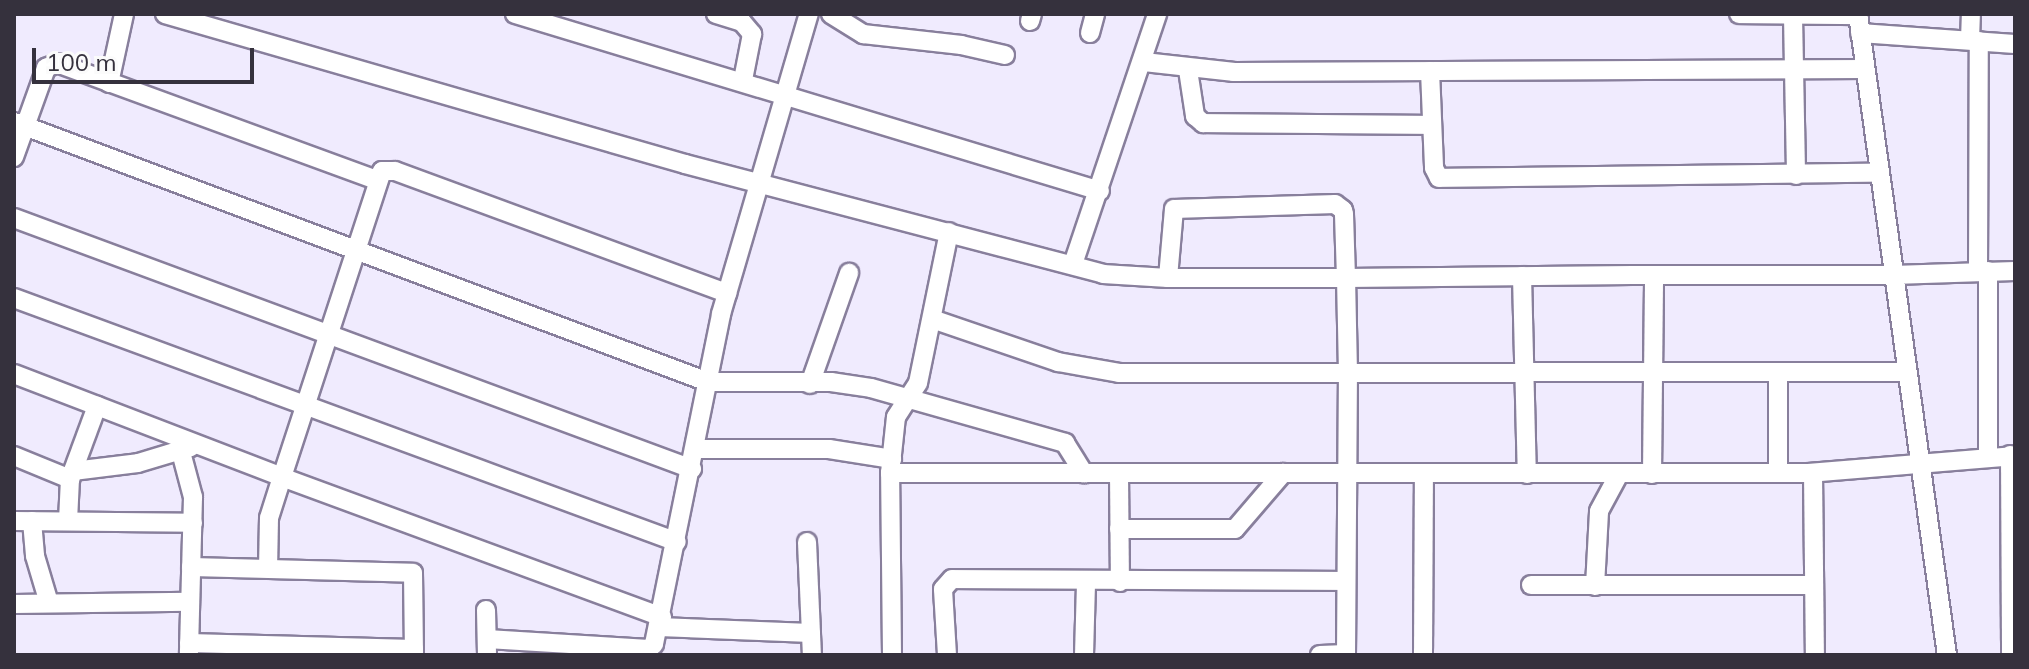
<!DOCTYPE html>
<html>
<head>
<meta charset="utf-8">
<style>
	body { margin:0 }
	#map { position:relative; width:2029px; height:669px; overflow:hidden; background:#f0ebfe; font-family:Mulish,sans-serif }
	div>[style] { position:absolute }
	.roads { filter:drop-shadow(2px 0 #887f9c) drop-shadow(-2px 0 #887f9c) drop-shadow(0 2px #887f9c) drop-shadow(0 -2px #887f9c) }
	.minor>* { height:18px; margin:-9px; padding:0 9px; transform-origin:9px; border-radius:9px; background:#fff }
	span { translate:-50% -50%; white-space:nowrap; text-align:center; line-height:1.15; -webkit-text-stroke:6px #fbfbfb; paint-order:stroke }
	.frame { position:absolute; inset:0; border:16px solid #35313d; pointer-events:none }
	.scale { position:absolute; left:32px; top:48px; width:222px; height:36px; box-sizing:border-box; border:4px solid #35313d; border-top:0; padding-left:10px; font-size:24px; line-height:28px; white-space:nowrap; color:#35313d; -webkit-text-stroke:6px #fbfbfb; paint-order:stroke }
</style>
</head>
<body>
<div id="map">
	<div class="roads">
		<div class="minor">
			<i style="left:165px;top:14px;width:541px;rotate:16.09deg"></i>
			<i style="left:685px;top:164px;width:432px;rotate:14.7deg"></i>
			<i style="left:1103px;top:274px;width:65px;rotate:3.5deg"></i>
			<i style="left:515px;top:14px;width:611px;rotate:16.83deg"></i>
			<i style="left:716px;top:14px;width:27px;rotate:17deg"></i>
			<i style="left:742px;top:22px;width:16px;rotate:50deg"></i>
			<i style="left:752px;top:34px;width:47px;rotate:101.1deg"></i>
			<i style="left:831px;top:14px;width:38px;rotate:32deg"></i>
			<i style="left:863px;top:34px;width:99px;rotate:6.4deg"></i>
			<i style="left:961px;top:45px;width:45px;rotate:12.8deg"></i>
			<i style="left:1739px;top:14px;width:120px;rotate:0.5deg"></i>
			<i style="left:1858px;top:14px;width:647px;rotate:82.1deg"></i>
			<i style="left:1793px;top:16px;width:159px;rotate:88.9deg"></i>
			<i style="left:1030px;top:21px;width:7px;rotate:-74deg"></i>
			<i style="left:1090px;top:33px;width:20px;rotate:-75deg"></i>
			<i style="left:1860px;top:33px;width:155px;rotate:4.1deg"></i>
			<i style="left:1970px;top:40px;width:26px;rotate:-88deg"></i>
			<i style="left:1144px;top:62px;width:91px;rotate:6.3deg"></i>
			<i style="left:1234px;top:72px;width:631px;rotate:-0.27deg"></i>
			<i style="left:1188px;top:70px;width:47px;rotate:81.3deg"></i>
			<i style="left:1195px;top:116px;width:11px;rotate:41deg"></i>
			<i style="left:1203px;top:123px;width:229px;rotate:0.5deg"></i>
			<i style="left:1430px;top:71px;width:97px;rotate:87.6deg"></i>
			<i style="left:1434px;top:168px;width:11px;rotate:63deg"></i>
			<i style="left:1439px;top:178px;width:439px;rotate:-0.7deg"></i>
			<i style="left:109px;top:83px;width:71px;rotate:-77.7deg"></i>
			<i style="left:14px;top:122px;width:741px;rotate:20.54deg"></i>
			<i style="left:708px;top:382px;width:123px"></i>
			<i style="left:831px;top:382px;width:40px;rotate:8.5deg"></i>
			<i style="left:871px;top:388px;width:202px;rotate:15.8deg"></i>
			<i style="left:1065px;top:443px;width:36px;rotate:58deg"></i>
			<i style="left:14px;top:157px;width:95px;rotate:-70.2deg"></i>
			<i style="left:46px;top:68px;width:12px;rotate:-24deg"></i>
			<i style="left:57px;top:63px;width:341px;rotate:20.1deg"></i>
			<i style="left:14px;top:218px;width:723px;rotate:20.31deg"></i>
			<i style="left:1073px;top:264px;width:264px;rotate:-71.4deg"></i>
			<i style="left:1988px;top:271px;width:185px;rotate:90deg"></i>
			<i style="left:1978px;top:272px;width:231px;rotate:-89.8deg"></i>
			<i style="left:1522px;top:276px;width:198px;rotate:88.6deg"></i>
			<i style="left:14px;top:298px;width:706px;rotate:20.2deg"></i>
			<i style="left:935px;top:320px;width:130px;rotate:18.9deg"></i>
			<i style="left:1058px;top:362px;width:62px;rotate:10.2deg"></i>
			<i style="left:1119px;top:373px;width:788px;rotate:-0.07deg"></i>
			<i style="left:14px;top:374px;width:287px;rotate:21deg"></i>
			<i style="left:282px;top:477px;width:43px;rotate:107.6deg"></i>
			<i style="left:269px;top:518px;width:50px;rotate:91.1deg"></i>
			<i style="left:810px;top:384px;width:118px;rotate:-70.6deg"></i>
			<i style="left:696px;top:449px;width:133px"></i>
			<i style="left:829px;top:449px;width:64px;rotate:9deg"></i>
			<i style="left:181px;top:452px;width:47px;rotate:75.1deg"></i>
			<i style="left:193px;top:497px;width:158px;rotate:91.5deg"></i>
			<i style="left:2010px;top:455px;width:200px;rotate:89.7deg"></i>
			<i style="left:14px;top:456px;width:61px;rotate:22.3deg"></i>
			<i style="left:73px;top:471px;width:65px;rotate:-7deg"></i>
			<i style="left:138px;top:463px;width:55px;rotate:-16.8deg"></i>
			<i style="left:890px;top:473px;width:918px"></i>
			<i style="left:1808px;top:473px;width:208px;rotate:-4.7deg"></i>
			<i style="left:1119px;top:473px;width:109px;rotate:89.5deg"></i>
			<i style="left:1778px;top:473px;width:99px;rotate:-90deg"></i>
			<i style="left:1813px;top:473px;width:182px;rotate:89.4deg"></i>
			<i style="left:1652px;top:474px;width:199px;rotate:-89.4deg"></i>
			<i style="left:14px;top:521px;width:179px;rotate:0.6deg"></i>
			<i style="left:32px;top:521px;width:35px;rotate:85deg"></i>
			<i style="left:35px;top:556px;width:49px;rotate:73.4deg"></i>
			<i style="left:68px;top:521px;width:42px;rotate:-87.3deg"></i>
			<i style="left:70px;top:479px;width:78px;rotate:-69.7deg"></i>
			<i style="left:1119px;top:529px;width:116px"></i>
			<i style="left:1235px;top:529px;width:74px;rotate:-49.4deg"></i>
			<i style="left:807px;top:542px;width:113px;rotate:87.5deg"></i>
			<i style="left:191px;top:567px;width:222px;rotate:1.5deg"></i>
			<i style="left:413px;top:573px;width:82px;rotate:89.3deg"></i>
			<i style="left:1531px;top:585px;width:283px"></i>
			<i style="left:1595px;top:586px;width:75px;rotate:-86.9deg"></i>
			<i style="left:1599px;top:511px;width:42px;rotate:-61.6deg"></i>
			<i style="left:14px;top:604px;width:176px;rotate:-0.7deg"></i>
			<i style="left:486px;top:610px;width:45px;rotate:88.7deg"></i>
			<i style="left:662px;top:617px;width:405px;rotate:-159.8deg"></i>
			<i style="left:282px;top:477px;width:322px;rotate:-71.9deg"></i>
			<i style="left:382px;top:171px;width:13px"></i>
			<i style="left:395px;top:171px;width:354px;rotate:20.2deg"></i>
			<i style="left:659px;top:627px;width:152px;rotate:2.3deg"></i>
			<i style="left:487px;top:639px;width:162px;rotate:3.5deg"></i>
			<i style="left:649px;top:649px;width:7px;rotate:-45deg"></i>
			<i style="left:654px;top:644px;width:337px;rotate:-78.5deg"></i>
			<i style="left:721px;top:314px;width:313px;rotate:-73.7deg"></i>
			<i style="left:189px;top:643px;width:225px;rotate:1.5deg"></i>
			<i style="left:892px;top:655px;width:182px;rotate:-90.6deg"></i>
			<i style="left:890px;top:473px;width:56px;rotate:-83.9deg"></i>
			<i style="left:896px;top:417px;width:40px;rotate:-57.1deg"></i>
			<i style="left:918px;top:383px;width:154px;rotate:-78.4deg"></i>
			<i style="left:947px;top:655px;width:66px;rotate:-93.5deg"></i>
			<i style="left:943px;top:589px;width:13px;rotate:-48deg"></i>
			<i style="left:952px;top:579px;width:394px;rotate:0.3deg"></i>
			<i style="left:1084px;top:655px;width:73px;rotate:-88.4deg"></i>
			<i style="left:1320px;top:655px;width:26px;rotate:-2deg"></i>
			<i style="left:1346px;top:655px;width:282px;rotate:-89.6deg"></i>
			<i style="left:1348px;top:373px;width:95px;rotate:-91.2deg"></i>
			<i style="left:1346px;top:278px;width:64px;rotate:-91.8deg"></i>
			<i style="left:1344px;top:214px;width:4px;rotate:-104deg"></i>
			<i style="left:1343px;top:210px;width:10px;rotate:-143deg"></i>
			<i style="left:1335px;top:204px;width:161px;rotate:178.2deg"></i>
			<i style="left:1174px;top:209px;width:69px;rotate:95deg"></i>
			<i style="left:1168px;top:278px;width:178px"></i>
			<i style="left:1346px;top:278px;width:286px;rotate:-0.6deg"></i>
			<i style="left:1632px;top:275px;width:261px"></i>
			<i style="left:1893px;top:275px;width:122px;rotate:-1.9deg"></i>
			<i style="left:1423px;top:655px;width:181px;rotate:-89.7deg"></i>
		</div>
	</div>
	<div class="frame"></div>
	<div class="scale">100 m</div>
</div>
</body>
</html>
